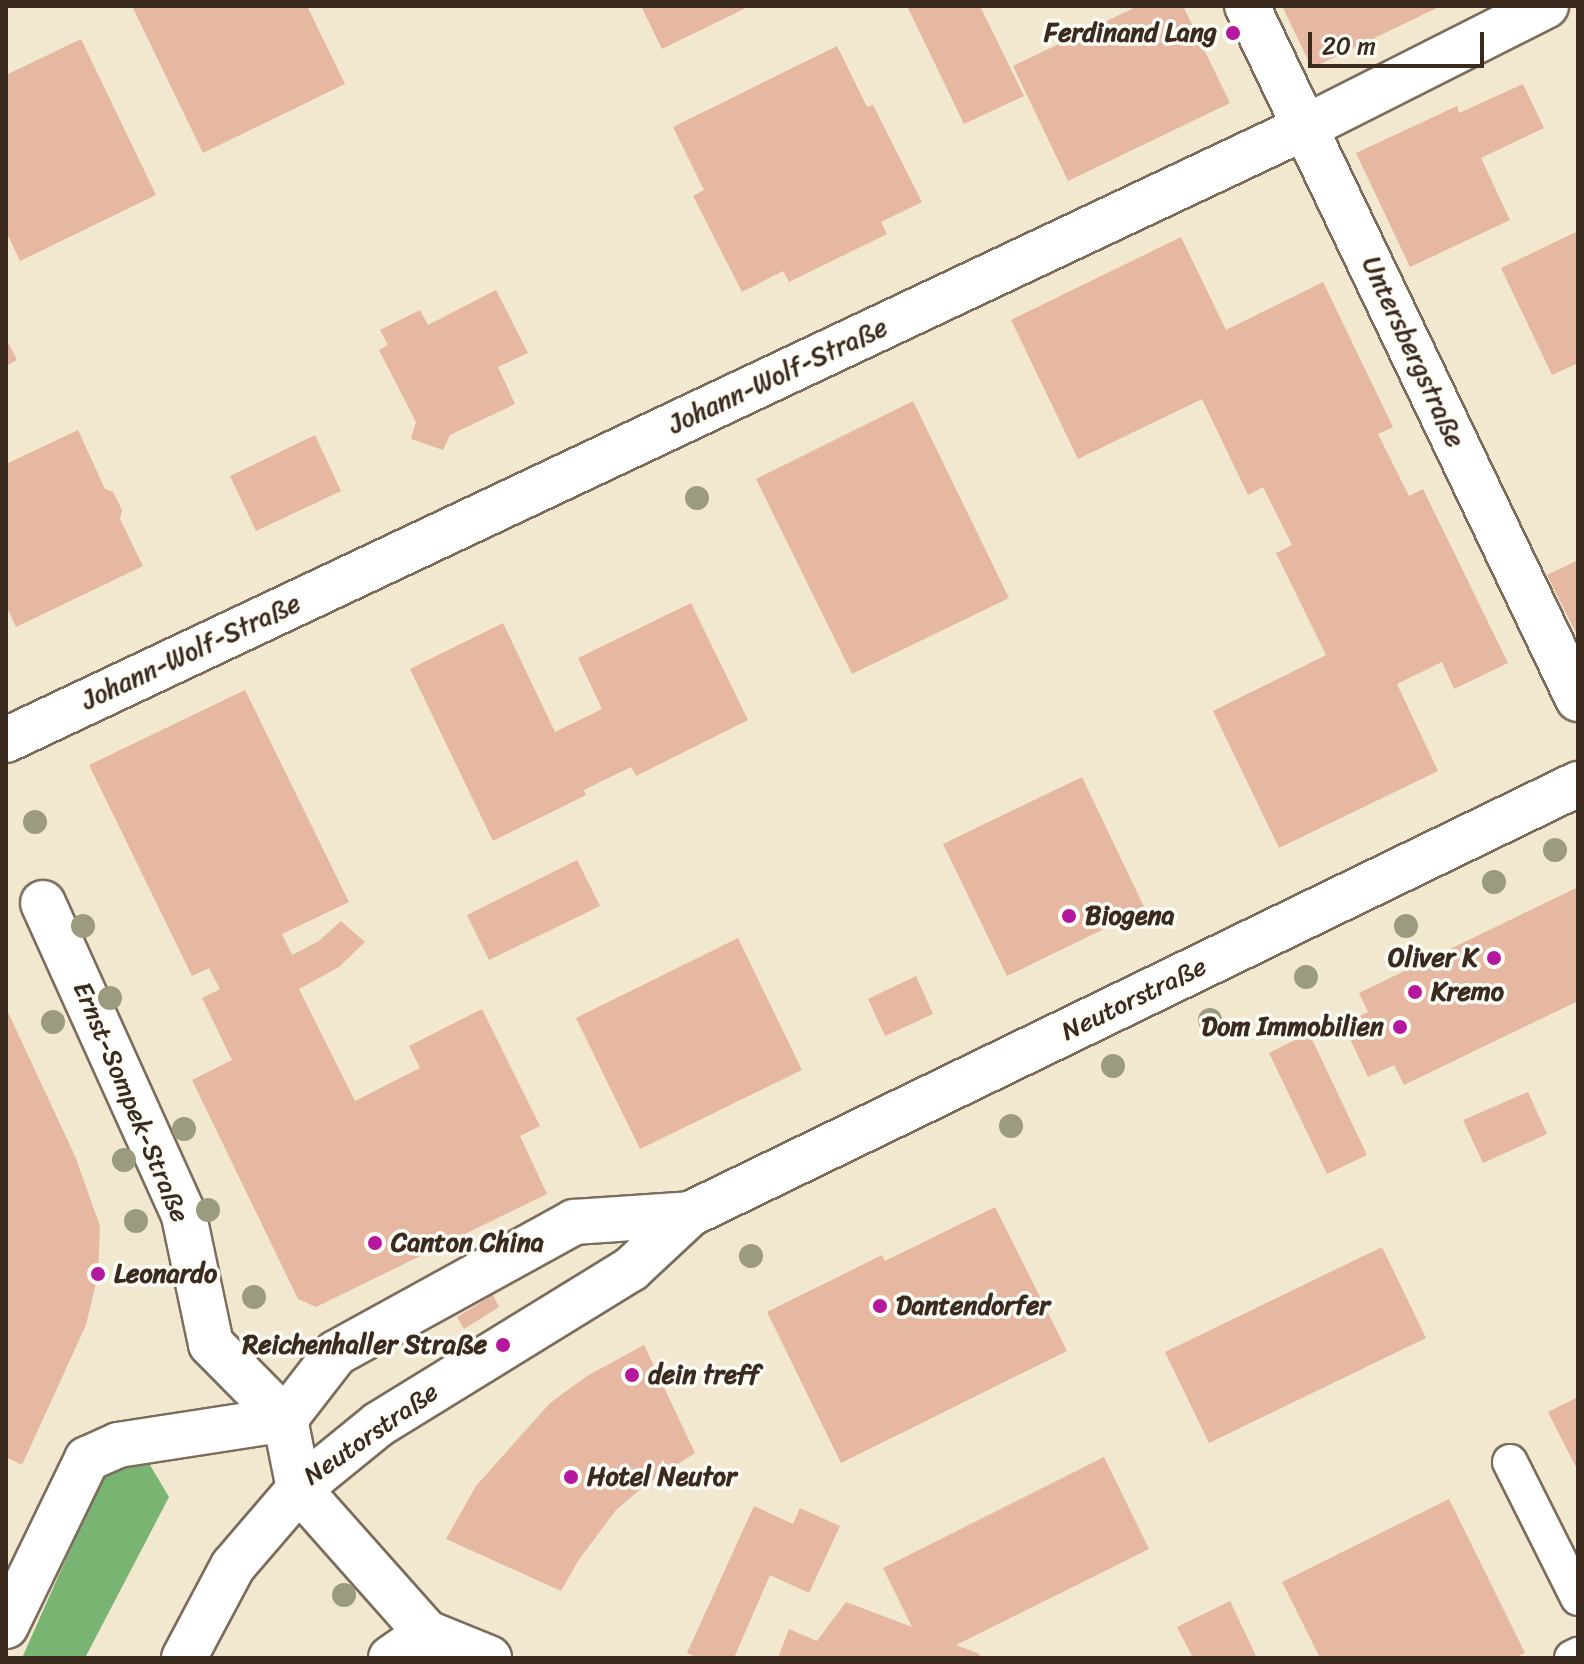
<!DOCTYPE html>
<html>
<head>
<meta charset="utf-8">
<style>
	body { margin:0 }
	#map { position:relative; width:1584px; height:1664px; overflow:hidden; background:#f1e8cf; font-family:Sriracha,sans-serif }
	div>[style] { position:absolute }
	.forest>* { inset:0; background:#7ab473 }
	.building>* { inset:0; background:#e6b8a2 }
	.roads { filter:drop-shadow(2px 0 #7b6c5c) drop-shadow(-2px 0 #7b6c5c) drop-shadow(0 2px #7b6c5c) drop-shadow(0 -2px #7b6c5c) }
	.service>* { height:34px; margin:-17px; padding:0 17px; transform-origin:17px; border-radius:17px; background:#fff }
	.minor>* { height:44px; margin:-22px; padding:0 22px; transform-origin:22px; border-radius:22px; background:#fff }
	.tertiary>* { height:44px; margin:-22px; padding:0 22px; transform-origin:22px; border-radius:22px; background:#fff }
	.trees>* { width:24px; height:24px; margin:-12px; border-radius:50%; background:#9c9b7f }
	.dots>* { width:22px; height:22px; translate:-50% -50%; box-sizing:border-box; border:4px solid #fdfcf7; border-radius:50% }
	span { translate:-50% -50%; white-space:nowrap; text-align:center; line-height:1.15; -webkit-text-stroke:7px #fdfcf7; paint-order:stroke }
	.poi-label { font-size:26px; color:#3b2a1e; font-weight:700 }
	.right { translate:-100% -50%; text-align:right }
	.left { translate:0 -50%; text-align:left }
	.street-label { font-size:26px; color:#3b2a1e }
	.frame { position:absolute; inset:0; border:8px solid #3b2a1e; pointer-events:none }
	.scale { position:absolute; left:1308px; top:32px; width:176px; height:36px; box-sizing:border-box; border:4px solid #3b2a1e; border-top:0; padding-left:10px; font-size:24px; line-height:28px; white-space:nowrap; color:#3b2a1e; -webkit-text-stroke:6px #fdfcf7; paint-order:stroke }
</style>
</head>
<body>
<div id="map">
	<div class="forest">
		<i style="clip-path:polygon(144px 1455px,169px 1497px,85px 1658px,22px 1658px,101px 1480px)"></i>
	</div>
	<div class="building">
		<i style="clip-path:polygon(132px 6px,307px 6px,345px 84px,203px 153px)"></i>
		<i style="clip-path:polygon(641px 6px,750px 6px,662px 49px)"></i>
		<i style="clip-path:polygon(907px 6px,980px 6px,1024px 96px,964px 124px)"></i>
		<i style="clip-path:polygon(1138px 6px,1183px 6px,1230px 103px,1068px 181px,1013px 66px)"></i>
		<i style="clip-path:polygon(1282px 6px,1441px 6px,1312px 68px)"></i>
		<i style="clip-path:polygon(81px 39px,156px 195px,20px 261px,6px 231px,6px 75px)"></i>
		<i style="clip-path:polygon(837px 46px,867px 107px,873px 105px,922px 202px,881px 222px,887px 234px,789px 282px,783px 271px,742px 292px,693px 196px,704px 190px,673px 127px)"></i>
		<i style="clip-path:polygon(1523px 84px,1544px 128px,1481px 158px,1510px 220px,1410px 267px,1356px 153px,1457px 106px,1459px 113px)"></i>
		<i style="clip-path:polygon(1578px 231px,1578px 363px,1552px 375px,1501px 268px)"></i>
		<i style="clip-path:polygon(1181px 237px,1226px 330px,1323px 282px,1393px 427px,1378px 434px,1409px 496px,1423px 489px,1508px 663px,1454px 689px,1442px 662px,1397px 684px,1438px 771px,1279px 848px,1213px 711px,1326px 655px,1276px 553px,1292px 545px,1263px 487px,1248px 495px,1202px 399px,1078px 459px,1011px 320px)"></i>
		<i style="clip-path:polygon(496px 290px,528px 353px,498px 367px,515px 404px,450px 435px,443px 450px,411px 439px,416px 422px,379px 350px,388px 345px,380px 330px,420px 310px,428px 325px)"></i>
		<i style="clip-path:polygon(6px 338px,17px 360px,6px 366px)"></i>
		<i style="clip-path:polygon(913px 401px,1009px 598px,852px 674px,756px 479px)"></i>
		<i style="clip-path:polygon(78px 430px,105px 489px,113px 492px,122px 510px,120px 519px,143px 566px,16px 627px,6px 606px,6px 464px)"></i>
		<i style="clip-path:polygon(315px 435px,341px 491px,256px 531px,230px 476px)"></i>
		<i style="clip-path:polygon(1578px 560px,1578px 637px,1547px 575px)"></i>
		<i style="clip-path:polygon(691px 603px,748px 720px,636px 776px,631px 767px,584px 790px,586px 795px,493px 841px,410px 669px,503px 623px,555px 732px,602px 709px,578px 658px)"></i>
		<i style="clip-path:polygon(245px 690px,349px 902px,282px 934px,292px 955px,319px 941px,341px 921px,365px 942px,339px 967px,299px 989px,355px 1101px,420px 1068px,409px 1046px,482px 1009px,540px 1126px,520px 1136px,547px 1194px,316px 1307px,298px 1299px,192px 1080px,232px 1060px,202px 998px,220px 989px,209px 968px,192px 976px,89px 765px)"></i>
		<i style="clip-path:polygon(1082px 777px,1145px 909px,1007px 976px,943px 844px)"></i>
		<i style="clip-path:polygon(577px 860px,600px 906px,489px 960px,467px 915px)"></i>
		<i style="clip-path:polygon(1578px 887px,1578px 1001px,1404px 1085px,1394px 1065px,1368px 1077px,1343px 1024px,1368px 1012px,1359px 993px)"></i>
		<i style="clip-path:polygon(738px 938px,802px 1070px,640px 1149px,576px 1018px)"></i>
		<i style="clip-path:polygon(916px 976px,933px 1014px,885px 1036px,868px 999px)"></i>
		<i style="clip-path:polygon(6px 1008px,75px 1156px,100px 1226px,98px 1274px,86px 1325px,22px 1465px,6px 1457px)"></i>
		<i style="clip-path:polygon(1309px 1033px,1367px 1155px,1327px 1174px,1269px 1053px)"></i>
		<i style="clip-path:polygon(1528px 1092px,1547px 1134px,1483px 1163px,1463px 1120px)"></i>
		<i style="clip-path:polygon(995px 1207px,1067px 1351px,841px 1463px,767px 1312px,882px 1255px,885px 1261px)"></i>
		<i style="clip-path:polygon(1382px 1247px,1426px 1338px,1209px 1443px,1165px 1352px)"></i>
		<i style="clip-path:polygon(493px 1295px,499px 1307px,464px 1329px,457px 1317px)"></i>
		<i style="clip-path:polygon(644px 1345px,695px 1453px,644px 1486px,616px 1510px,578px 1561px,561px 1591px,446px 1539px,476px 1486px,550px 1403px,587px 1376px)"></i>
		<i style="clip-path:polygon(1578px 1397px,1578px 1471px,1548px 1412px)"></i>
		<i style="clip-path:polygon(1104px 1457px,1149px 1549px,956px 1645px,980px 1654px,979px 1658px,778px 1658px,789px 1629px,817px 1641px,846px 1602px,912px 1627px,883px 1568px)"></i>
		<i style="clip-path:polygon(1449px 1499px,1525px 1653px,1515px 1658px,1320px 1658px,1282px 1582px)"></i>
		<i style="clip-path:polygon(754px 1506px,793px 1524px,800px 1508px,840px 1526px,809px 1593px,770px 1575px,734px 1658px,698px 1658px,687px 1653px)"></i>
		<i style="clip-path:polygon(1230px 1601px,1257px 1658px,1193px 1658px,1177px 1627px)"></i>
	</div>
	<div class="roads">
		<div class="service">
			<i style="left:1510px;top:1462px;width:152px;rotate:63.4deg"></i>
			<i style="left:1572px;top:1658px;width:7px;rotate:-27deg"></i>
		</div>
		<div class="minor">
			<i style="left:1247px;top:6px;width:768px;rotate:64.47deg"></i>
			<i style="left:6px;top:740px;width:1437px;rotate:-25.25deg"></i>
			<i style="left:1306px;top:127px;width:269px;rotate:-26.8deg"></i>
			<i style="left:43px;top:903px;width:343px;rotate:65.7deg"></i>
			<i style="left:184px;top:1216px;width:131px;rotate:78.1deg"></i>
			<i style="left:211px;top:1344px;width:105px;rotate:45.4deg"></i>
			<i style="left:6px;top:1626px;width:186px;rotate:-64.1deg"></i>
			<i style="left:87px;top:1459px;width:34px;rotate:-24deg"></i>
			<i style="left:118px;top:1445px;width:169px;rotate:-8.8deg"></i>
		</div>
		<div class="tertiary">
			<i style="left:299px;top:1489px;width:71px;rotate:-101.3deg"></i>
			<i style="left:285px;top:1419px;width:83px;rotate:-52.3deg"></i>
			<i style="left:336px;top:1353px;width:272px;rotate:-28.8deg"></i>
			<i style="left:574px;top:1222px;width:116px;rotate:-3.9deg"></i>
			<i style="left:299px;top:1489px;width:193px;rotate:48.4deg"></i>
			<i style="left:427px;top:1633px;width:67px;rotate:22deg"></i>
			<i style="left:184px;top:1658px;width:104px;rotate:-62deg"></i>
			<i style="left:233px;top:1566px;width:101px;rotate:-49.4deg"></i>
			<i style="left:299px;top:1489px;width:103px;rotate:-39.1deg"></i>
			<i style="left:379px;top:1424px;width:296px;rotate:-31.6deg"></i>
			<i style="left:631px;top:1269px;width:81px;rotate:-43deg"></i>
			<i style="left:690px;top:1214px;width:987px;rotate:-25.84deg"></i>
			<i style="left:391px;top:1658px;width:44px;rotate:-34.8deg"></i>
		</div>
	</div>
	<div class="trees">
		<i style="left:697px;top:498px"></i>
		<i style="left:35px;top:822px"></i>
		<i style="left:1555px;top:850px"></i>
		<i style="left:1494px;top:882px"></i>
		<i style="left:83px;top:926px"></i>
		<i style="left:1406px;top:926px"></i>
		<i style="left:1306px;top:977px"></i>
		<i style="left:110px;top:998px"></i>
		<i style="left:1210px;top:1020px"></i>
		<i style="left:53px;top:1022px"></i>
		<i style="left:1113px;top:1066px"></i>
		<i style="left:1011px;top:1126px"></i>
		<i style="left:184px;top:1129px"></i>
		<i style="left:124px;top:1160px"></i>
		<i style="left:208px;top:1210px"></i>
		<i style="left:136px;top:1221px"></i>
		<i style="left:751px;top:1256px"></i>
		<i style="left:254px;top:1297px"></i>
		<i style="left:344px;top:1595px"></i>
	</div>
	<div class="dots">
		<i style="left:1233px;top:33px;background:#b5179e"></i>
		<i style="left:1069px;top:916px;background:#b5179e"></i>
		<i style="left:1494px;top:958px;background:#b5179e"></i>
		<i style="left:1415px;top:992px;background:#b5179e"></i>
		<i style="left:1400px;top:1027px;background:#b5179e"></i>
		<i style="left:375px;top:1243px;background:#b5179e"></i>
		<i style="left:98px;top:1274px;background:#b5179e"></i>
		<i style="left:880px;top:1306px;background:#b5179e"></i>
		<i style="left:503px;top:1345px;background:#b5179e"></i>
		<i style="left:632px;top:1375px;background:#b5179e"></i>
		<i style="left:571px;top:1477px;background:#b5179e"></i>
	</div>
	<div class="poi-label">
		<span class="right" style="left:1217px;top:33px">Ferdinand Lang</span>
		<span class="left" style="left:1085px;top:916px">Biogena</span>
		<span class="right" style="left:1478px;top:958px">Oliver K</span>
		<span class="left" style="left:1431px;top:992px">Kremo</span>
		<span class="right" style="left:1384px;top:1027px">Dom Immobilien</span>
		<span class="left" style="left:391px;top:1243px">Canton China</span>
		<span class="left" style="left:114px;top:1274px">Leonardo</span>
		<span class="left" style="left:896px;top:1306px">Dantendorfer</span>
		<span class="right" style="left:487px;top:1345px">Reichenhaller Straße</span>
		<span class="left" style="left:648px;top:1375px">dein treff</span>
		<span class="left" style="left:587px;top:1477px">Hotel Neutor</span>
	</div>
	<div class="street-label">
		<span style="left:1413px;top:352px;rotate:65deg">Untersbergstraße</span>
		<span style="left:778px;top:376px;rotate:-25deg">Johann-Wolf-Straße</span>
		<span style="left:191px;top:652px;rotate:-25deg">Johann-Wolf-Straße</span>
		<span style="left:1134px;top:999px;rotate:-26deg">Neutorstraße</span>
		<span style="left:131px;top:1102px;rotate:67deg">Ernst-Sompek-Straße</span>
		<span style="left:371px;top:1434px;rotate:-35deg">Neutorstraße</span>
	</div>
	<div class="frame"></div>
	<div class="scale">20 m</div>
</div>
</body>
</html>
